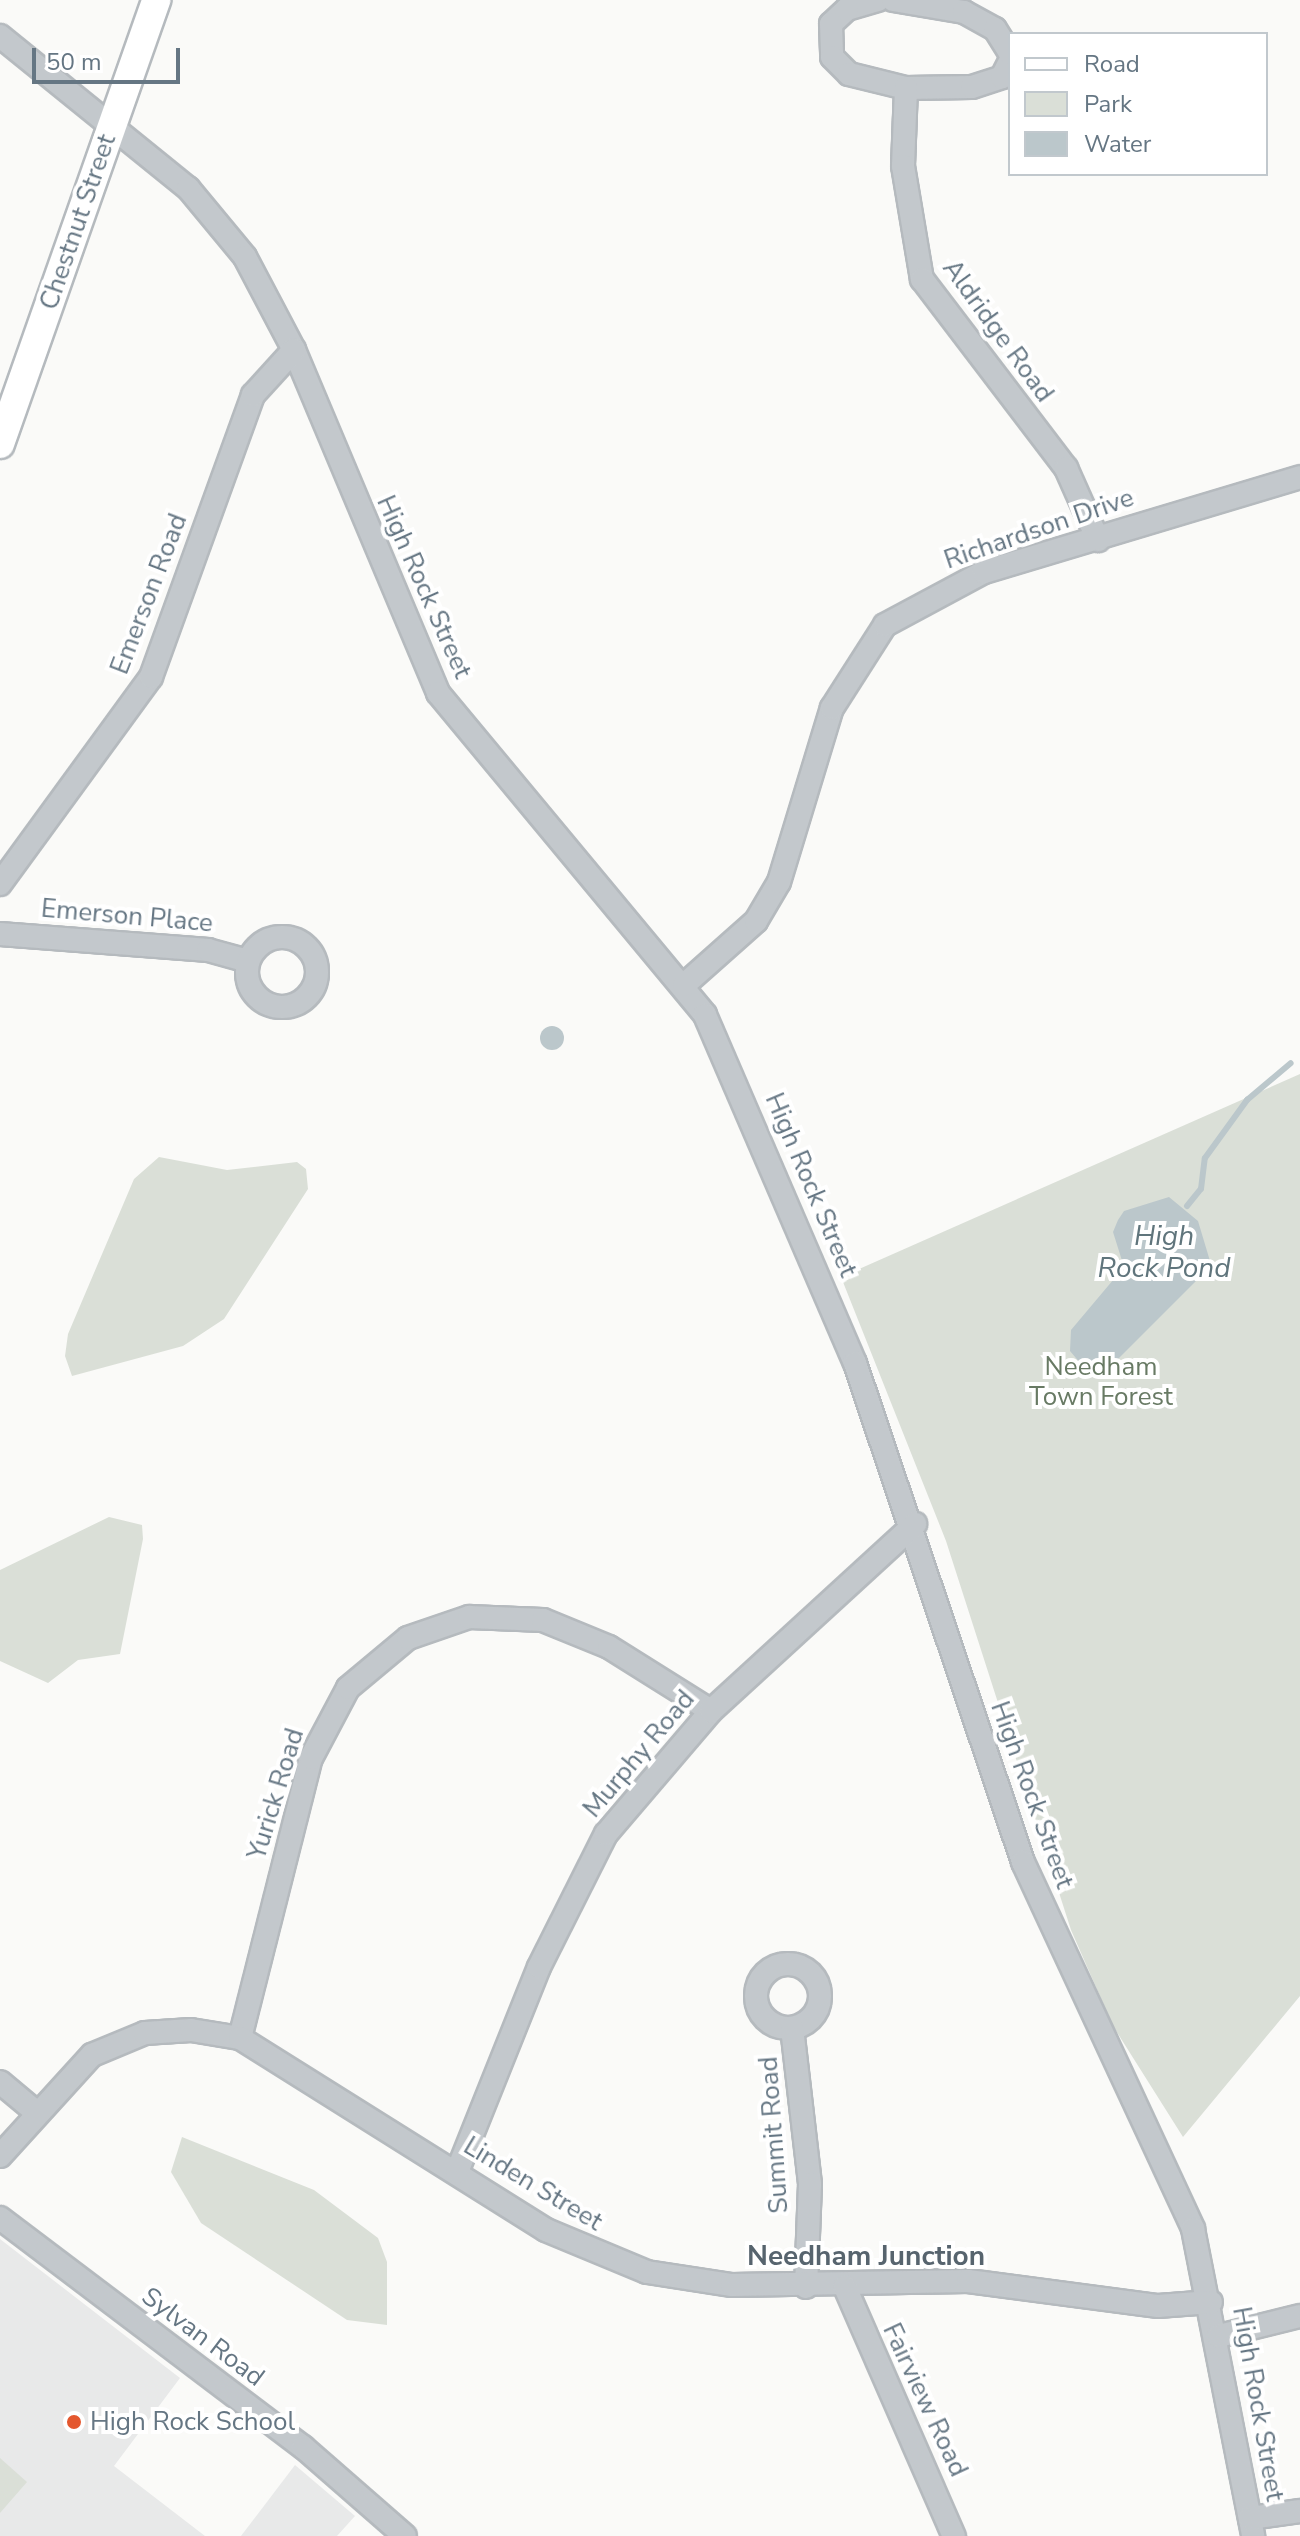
<!DOCTYPE html>
<html>
<head>
<meta charset="utf-8">
<style>
	body { margin:0 }
	#map { position:relative; width:1300px; height:2536px; overflow:hidden; background:#fafaf8; font-family:"Nunito Sans",sans-serif }
	div>[style] { position:absolute }
	.built>* { inset:0; background:#e8e9e9 }
	.green>* { inset:0; background:#dadfd7 }
	.water>* { inset:0; background:#bbc7cb }
	.round { border-radius:50% }
	.stream>* { height:6px; margin:-3px; padding:0 3px; transform-origin:3px; border-radius:3px; background:#bbc7cb }
	.roads { filter:drop-shadow(2px 0 #b5babe) drop-shadow(-2px 0 #b5babe) drop-shadow(0 2px #b5babe) drop-shadow(0 -2px #b5babe) }
	.minor>* { height:22px; margin:-11px; padding:0 11px; transform-origin:11px; border-radius:11px; background:#c3c8cc }
	.minor>.ring { margin:-11px; padding:0; box-sizing:content-box; background:none; border:22px solid #c3c8cc; border-radius:50% }
	.major>* { height:28px; margin:-14px; padding:0 14px; transform-origin:14px; border-radius:14px; background:#fff }
	.dots>* { width:22px; height:22px; translate:-50% -50%; box-sizing:border-box; border:4px solid #fff; border-radius:50% }
	span { translate:-50% -50%; white-space:nowrap; text-align:center; line-height:1.15; -webkit-text-stroke:8px #fff; paint-order:stroke }
	.street-label { font-size:26px; color:#657683 }
	.park-label { font-size:26px; color:#687a64 }
	.poi-label { font-size:26px; color:#657683 }
	.left { translate:0 -50%; text-align:left }
	.water-label { font-size:28px; color:#60757c; font-style:italic }
	.neighbourhood-label { font-size:28px; color:#57646e; font-weight:700 }
	.legend { position:absolute; left:1008px; top:32px; width:260px; height:144px; box-sizing:border-box; background:#fff; border:2px solid #c1c8cd; margin:0; padding:10px 14px; list-style:none; font-size:24px; color:#657683 }
	.legend li { display:flex; align-items:center; gap:16px; height:40px }
	.legend b { width:40px; border:2px solid #c1c8cd }
	.scale { position:absolute; left:32px; top:48px; width:148px; height:36px; box-sizing:border-box; border:4px solid #657683; border-top:0; padding-left:10px; font-size:24px; line-height:28px; white-space:nowrap; color:#657683; -webkit-text-stroke:6px #fff; paint-order:stroke }
</style>
</head>
<body>
<div id="map">
	<div class="built">
		<i style="clip-path:polygon(0 2239px,180px 2378px,114px 2466px,205px 2536px,0 2536px)"></i>
		<i style="clip-path:polygon(295px 2465px,355px 2516px,337px 2536px,241px 2536px)"></i>
	</div>
	<div class="green">
		<i style="clip-path:polygon(1300px 1074px,1300px 1996px,1183px 2137px,1113px 2026px,1071px 1930px,946px 1541px,841px 1277px)"></i>
		<i style="clip-path:polygon(159px 1157px,227px 1170px,297px 1162px,306px 1169px,308px 1189px,224px 1319px,183px 1346px,72px 1376px,65px 1356px,68px 1334px,134px 1179px)"></i>
		<i style="clip-path:polygon(109px 1517px,142px 1525px,143px 1539px,120px 1654px,78px 1660px,48px 1683px,0 1661px,0 1570px)"></i>
		<i style="clip-path:polygon(182px 2137px,314px 2190px,378px 2238px,387px 2262px,387px 2325px,347px 2320px,201px 2223px,171px 2172px)"></i>
		<i style="clip-path:polygon(0 2458px,27px 2482px,0 2513px)"></i>
	</div>
	<div class="water">
		<i class="round" style="left:540px;top:1026px;width:24px;height:24px"></i>
		<i style="clip-path:polygon(1169px 1197px,1198px 1221px,1210px 1261px,1204px 1273px,1113px 1364px,1081px 1364px,1070px 1351px,1071px 1330px,1124px 1267px,1113px 1232px,1118px 1220px,1124px 1211px)"></i>
	</div>
	<div class="stream">
		<i style="left:1187px;top:1206px;width:22px;rotate:-51deg"></i>
		<i style="left:1201px;top:1189px;width:31px;rotate:-83deg"></i>
		<i style="left:1205px;top:1158px;width:72px;rotate:-54.1deg"></i>
		<i style="left:1247px;top:1100px;width:57px;rotate:-40.1deg"></i>
	</div>
	<div class="roads">
		<div class="minor">
			<i style="left:878px;top:0;width:32px;rotate:164deg"></i>
			<i style="left:847px;top:9px;width:22px;rotate:137deg"></i>
			<i style="left:831px;top:24px;width:33px;rotate:88deg"></i>
			<i style="left:832px;top:57px;width:24px;rotate:45deg"></i>
			<i style="left:849px;top:74px;width:59px;rotate:13.8deg"></i>
			<i style="left:906px;top:88px;width:66px;rotate:-0.9deg"></i>
			<i style="left:972px;top:87px;width:32px;rotate:-18deg"></i>
			<i style="left:1002px;top:77px;width:18px;rotate:-63deg"></i>
			<i style="left:893px;top:0;width:72px;rotate:9.6deg"></i>
			<i style="left:964px;top:12px;width:35px;rotate:29deg"></i>
			<i style="left:995px;top:29px;width:28px;rotate:58deg"></i>
			<i style="left:0;top:36px;width:242px;rotate:39deg"></i>
			<i style="left:188px;top:188px;width:89px;rotate:50.4deg"></i>
			<i style="left:245px;top:257px;width:105px;rotate:62.2deg"></i>
			<i style="left:294px;top:350px;width:372px;rotate:67.2deg"></i>
			<i style="left:438px;top:693px;width:418px;rotate:50.3deg"></i>
			<i style="left:705px;top:1015px;width:379px;rotate:66.7deg"></i>
			<i style="left:855px;top:1363px;width:527px;rotate:71.39deg"></i>
			<i style="left:1023px;top:1862px;width:404px;rotate:65.1deg"></i>
			<i style="left:1193px;top:2229px;width:313px;rotate:78.9deg"></i>
			<i style="left:906px;top:88px;width:78px;rotate:92.2deg"></i>
			<i style="left:903px;top:166px;width:115px;rotate:80.5deg"></i>
			<i style="left:922px;top:279px;width:238px;rotate:52.7deg"></i>
			<i style="left:1066px;top:468px;width:79px;rotate:66deg"></i>
			<i style="left:0;top:884px;width:256px;rotate:-53.9deg"></i>
			<i style="left:151px;top:677px;width:300px;rotate:-70.1deg"></i>
			<i style="left:253px;top:395px;width:61px;rotate:-47.7deg"></i>
			<i style="left:0;top:934px;width:209px;rotate:4.4deg"></i>
			<i style="left:208px;top:950px;width:41px;rotate:15.4deg"></i>
			<i class="ring" style="left:247px;top:937px;width:48px;height:48px"></i>
			<i style="left:684px;top:985px;width:96px;rotate:-41.6deg"></i>
			<i style="left:756px;top:921px;width:45px;rotate:-59.5deg"></i>
			<i style="left:779px;top:882px;width:182px;rotate:-73.1deg"></i>
			<i style="left:832px;top:708px;width:98px;rotate:-57.4deg"></i>
			<i style="left:885px;top:625px;width:112px;rotate:-28.2deg"></i>
			<i style="left:984px;top:572px;width:330px;rotate:-16.7deg"></i>
			<i class="ring" style="left:756px;top:1964px;width:42px;height:42px"></i>
			<i style="left:792px;top:2028px;width:157px;rotate:83.4deg"></i>
			<i style="left:810px;top:2184px;width:103px;rotate:92.2deg"></i>
			<i style="left:240px;top:2038px;width:289px;rotate:-75.8deg"></i>
			<i style="left:311px;top:1758px;width:79px;rotate:-62.1deg"></i>
			<i style="left:348px;top:1688px;width:78px;rotate:-39.8deg"></i>
			<i style="left:408px;top:1638px;width:65px;rotate:-19deg"></i>
			<i style="left:469px;top:1617px;width:74px;rotate:2.3deg"></i>
			<i style="left:543px;top:1620px;width:71px;rotate:22.2deg"></i>
			<i style="left:609px;top:1647px;width:120px;rotate:32.1deg"></i>
			<i style="left:0;top:2082px;width:47px;rotate:39.8deg"></i>
			<i style="left:0;top:2156px;width:137px;rotate:-47.7deg"></i>
			<i style="left:92px;top:2055px;width:57px;rotate:-22.5deg"></i>
			<i style="left:145px;top:2033px;width:46px;rotate:-3.7deg"></i>
			<i style="left:191px;top:2030px;width:50px;rotate:9.3deg"></i>
			<i style="left:240px;top:2038px;width:361px;rotate:32.1deg"></i>
			<i style="left:546px;top:2230px;width:109px;rotate:22.6deg"></i>
			<i style="left:647px;top:2272px;width:86px;rotate:8.7deg"></i>
			<i style="left:732px;top:2285px;width:236px;rotate:-1deg"></i>
			<i style="left:968px;top:2281px;width:192px;rotate:7.5deg"></i>
			<i style="left:1158px;top:2306px;width:53px;rotate:-4.3deg"></i>
			<i style="left:457px;top:2172px;width:221px;rotate:-68.2deg"></i>
			<i style="left:539px;top:1967px;width:149px;rotate:-63.3deg"></i>
			<i style="left:606px;top:1834px;width:162px;rotate:-49.5deg"></i>
			<i style="left:711px;top:1711px;width:277px;rotate:-42.5deg"></i>
			<i style="left:0;top:2218px;width:380px;rotate:37.1deg"></i>
			<i style="left:303px;top:2447px;width:135px;rotate:41.1deg"></i>
			<i style="left:845px;top:2287px;width:272px;rotate:66.4deg"></i>
			<i style="left:1219px;top:2336px;width:83px;rotate:-13.9deg"></i>
			<i style="left:1250px;top:2518px;width:50px;rotate:-8deg"></i>
		</div>
		<div class="major">
			<i style="left:0;top:444px;width:471px;rotate:-70.6deg"></i>
		</div>
	</div>
	<div class="dots">
		<i style="left:74px;top:2422px;background:#e4572e"></i>
	</div>
	<div class="street-label">
		<span style="left:78px;top:222px;rotate:-71deg">Chestnut Street</span>
		<span style="left:998px;top:331px;rotate:54deg">Aldridge Road</span>
		<span style="left:1039px;top:529px;rotate:-19deg">Richardson Drive</span>
		<span style="left:424px;top:587px;rotate:66deg">High Rock Street</span>
		<span style="left:149px;top:594px;rotate:-69deg">Emerson Road</span>
		<span style="left:127px;top:916px;rotate:5deg">Emerson Place</span>
		<span style="left:811px;top:1185px;rotate:67deg">High Rock Street</span>
		<span style="left:639px;top:1754px;rotate:-50deg">Murphy Road</span>
		<span style="left:276px;top:1794px;rotate:-73deg">Yurick Road</span>
		<span style="left:1032px;top:1795px;rotate:70deg">High Rock Street</span>
		<span style="left:774px;top:2135px;rotate:-94deg">Summit Road</span>
		<span style="left:533px;top:2184px;rotate:31deg">Linden Street</span>
		<span style="left:203px;top:2337px;rotate:37deg">Sylvan Road</span>
		<span style="left:925px;top:2400px;rotate:65deg">Fairview Road</span>
		<span style="left:1258px;top:2404px;rotate:80deg">High Rock Street</span>
	</div>
	<div class="park-label">
		<span style="left:1101px;top:1382px">Needham<br>Town Forest</span>
	</div>
	<div class="poi-label">
		<span class="left" style="left:90px;top:2422px">High Rock School</span>
	</div>
	<div class="water-label">
		<span style="left:1164px;top:1252px">High<br>Rock Pond</span>
	</div>
	<div class="neighbourhood-label">
		<span style="left:866px;top:2256px">Needham Junction</span>
	</div>
	<ul class="legend">
	<li><b style="height:10px;background:#fff"></b>Road</li>
	<li><b style="height:22px;background:#dadfd7"></b>Park</li>
	<li><b style="height:22px;background:#bbc7cb"></b>Water</li>
	</ul>
	<div class="scale">50 m</div>
</div>
</body>
</html>
